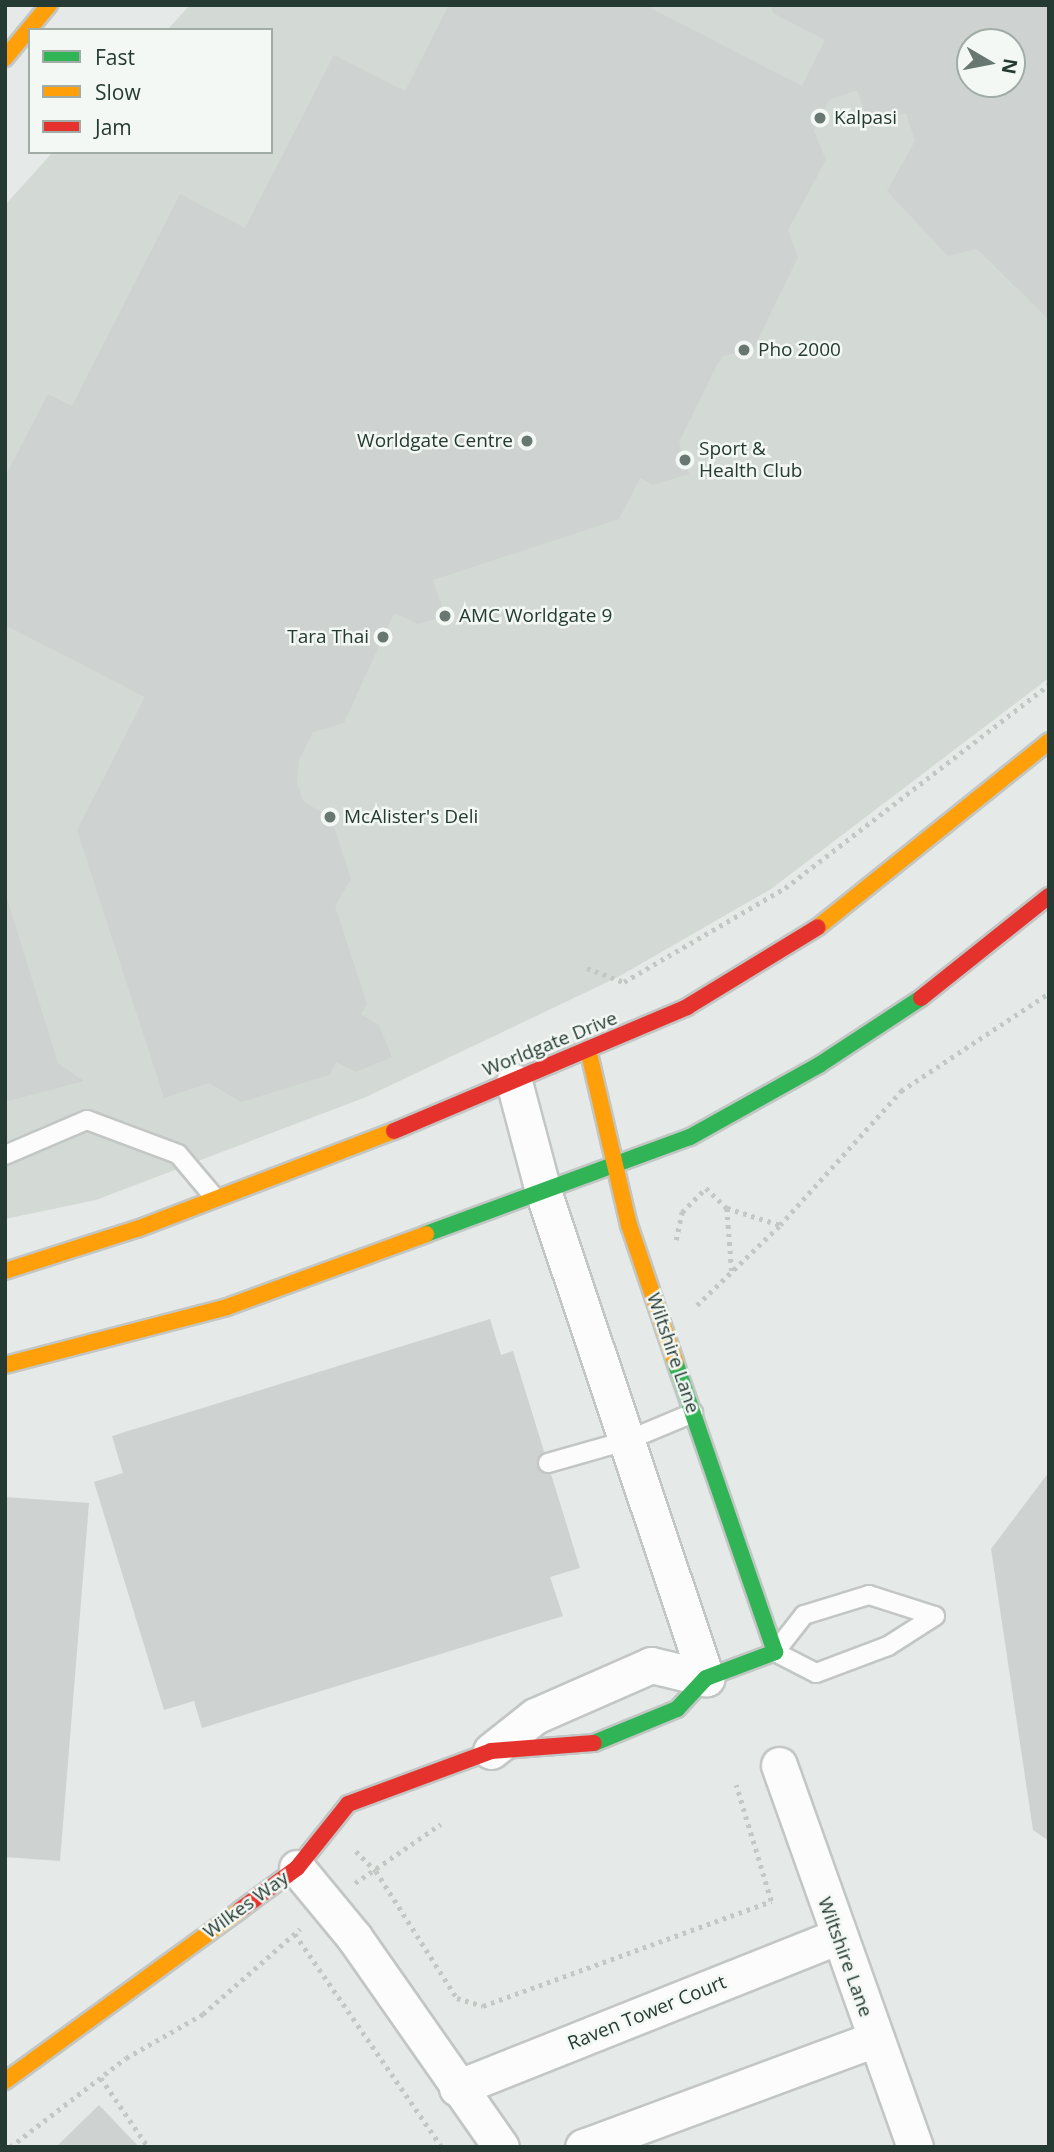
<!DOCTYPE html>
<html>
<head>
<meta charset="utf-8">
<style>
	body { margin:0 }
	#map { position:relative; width:1054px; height:2152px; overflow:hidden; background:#e5e9e7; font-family:"Open Sans",sans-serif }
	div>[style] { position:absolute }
	.built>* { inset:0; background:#d3dad6 }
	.building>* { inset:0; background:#ced2d0 }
	.path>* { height:4.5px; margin-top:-2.25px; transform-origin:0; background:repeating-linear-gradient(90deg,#c2c9c5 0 3.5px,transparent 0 8.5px) }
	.roads { filter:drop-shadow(2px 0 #c2c6c4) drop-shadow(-2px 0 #c2c6c4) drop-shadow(0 2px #c2c6c4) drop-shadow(0 -2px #c2c6c4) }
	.lane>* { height:18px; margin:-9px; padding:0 9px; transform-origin:9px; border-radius:9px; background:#fbfcfb }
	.street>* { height:35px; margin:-17.5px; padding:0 17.5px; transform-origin:17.5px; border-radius:17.5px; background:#fbfcfb }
	.fast>* { height:16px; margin:-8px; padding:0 8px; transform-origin:8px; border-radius:8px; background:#30b455 }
	.slow>* { height:16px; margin:-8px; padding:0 8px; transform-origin:8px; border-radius:8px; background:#ff9f0a }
	.jam>* { height:16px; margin:-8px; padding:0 8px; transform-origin:8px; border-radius:8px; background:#e5322d }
	.dots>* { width:19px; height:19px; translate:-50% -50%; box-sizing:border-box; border:4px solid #f3f8f5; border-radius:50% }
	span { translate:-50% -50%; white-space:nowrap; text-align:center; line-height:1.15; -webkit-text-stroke:5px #f3f8f5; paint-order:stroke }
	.poi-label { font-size:19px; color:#253a32 }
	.left { translate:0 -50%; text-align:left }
	.right { translate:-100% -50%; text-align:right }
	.street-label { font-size:19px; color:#253a32 }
	.frame { position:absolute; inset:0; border:7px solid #253a32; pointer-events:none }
	.legend { position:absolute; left:28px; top:28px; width:245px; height:126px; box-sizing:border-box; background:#f3f8f5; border:2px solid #a1aca7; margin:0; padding:9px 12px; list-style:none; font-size:21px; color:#253a32 }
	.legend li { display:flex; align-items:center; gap:14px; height:35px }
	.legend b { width:35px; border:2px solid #a1aca7 }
	.north { position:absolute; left:956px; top:28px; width:70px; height:70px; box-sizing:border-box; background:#f3f8f5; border:2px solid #a1aca7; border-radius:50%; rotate:100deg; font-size:19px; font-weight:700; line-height:28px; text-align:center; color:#253a32 }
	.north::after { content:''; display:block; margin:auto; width:24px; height:32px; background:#687771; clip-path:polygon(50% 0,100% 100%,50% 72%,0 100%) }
</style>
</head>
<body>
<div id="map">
	<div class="built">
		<i style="clip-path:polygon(evenodd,190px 5px,1049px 5px,1049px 678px,771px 889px,618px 977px,366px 1097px,96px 1200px,5px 1219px,5px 205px,53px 152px,271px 152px,271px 30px,167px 30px,190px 5px,970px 42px,1012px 42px,1012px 84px,970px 84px,970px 42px)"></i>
	</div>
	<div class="building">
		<i style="clip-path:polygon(evenodd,449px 5px,645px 5px,802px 86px,825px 40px,773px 13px,770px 5px,1049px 5px,1049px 320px,977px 249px,948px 256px,887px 191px,915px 141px,906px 113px,869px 125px,857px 90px,829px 100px,814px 131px,826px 160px,788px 230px,798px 257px,754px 348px,723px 356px,717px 365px,679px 442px,689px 474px,653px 485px,640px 478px,619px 519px,433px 580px,445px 616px,418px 624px,394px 613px,344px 723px,313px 732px,299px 760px,297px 781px,303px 801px,331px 818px,351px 879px,335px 906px,367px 1004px,361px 1014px,379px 1025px,392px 1057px,356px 1072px,336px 1062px,329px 1075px,241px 1102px,209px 1083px,164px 1098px,77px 830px,145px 697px,5px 625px,5px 477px,48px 394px,72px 406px,180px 194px,245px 228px,334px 55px,405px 91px,449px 5px,970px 42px,1012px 42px,1012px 84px,970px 84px,970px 42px)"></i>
		<i style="clip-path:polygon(5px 892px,58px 1063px,84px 1081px,5px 1102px)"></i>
		<i style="clip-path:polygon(490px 1319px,501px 1355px,513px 1351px,580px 1568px,550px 1577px,563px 1616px,202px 1728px,194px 1701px,164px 1710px,94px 1482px,123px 1473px,112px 1436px)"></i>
		<i style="clip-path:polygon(1049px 1472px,1049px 1841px,1033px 1830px,991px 1549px)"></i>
		<i style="clip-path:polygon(5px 1497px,89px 1503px,60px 1861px,5px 1857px)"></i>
		<i style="clip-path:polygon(99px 2105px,139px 2147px,56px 2147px)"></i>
	</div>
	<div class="path">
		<i style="left:587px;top:968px;width:40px;rotate:21deg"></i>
		<i style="left:624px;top:982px;width:186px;rotate:-30.3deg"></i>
		<i style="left:785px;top:888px;width:333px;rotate:-37.6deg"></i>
		<i style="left:727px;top:1208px;width:65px;rotate:85.6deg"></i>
		<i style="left:676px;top:1240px;width:29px;rotate:-78deg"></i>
		<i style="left:682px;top:1212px;width:34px;rotate:-45deg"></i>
		<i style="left:706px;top:1188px;width:29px;rotate:44deg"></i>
		<i style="left:727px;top:1208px;width:56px;rotate:17.8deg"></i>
		<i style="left:697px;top:1305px;width:115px;rotate:-43.9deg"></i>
		<i style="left:780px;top:1225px;width:181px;rotate:-47.9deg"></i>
		<i style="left:901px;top:1091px;width:178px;rotate:-33.5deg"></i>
		<i style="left:356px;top:1851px;width:28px;rotate:45deg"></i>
		<i style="left:376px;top:1871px;width:151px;rotate:57.5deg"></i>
		<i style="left:457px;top:1998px;width:27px;rotate:17deg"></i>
		<i style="left:483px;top:2006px;width:307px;rotate:-20deg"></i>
		<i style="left:771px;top:1901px;width:121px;rotate:-106.8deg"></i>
		<i style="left:355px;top:1883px;width:104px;rotate:-34.5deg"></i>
		<i style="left:295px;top:1934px;width:259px;rotate:55.4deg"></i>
		<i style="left:101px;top:2078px;width:83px;rotate:55.7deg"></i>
		<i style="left:10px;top:2147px;width:146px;rotate:-37.5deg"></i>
		<i style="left:126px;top:2058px;width:89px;rotate:-29.7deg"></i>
		<i style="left:203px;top:2014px;width:129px;rotate:-41.2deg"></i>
	</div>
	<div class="roads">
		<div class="lane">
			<i style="left:5px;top:1155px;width:89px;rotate:-23.1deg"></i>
			<i style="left:87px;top:1120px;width:97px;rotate:20.5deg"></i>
			<i style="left:178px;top:1154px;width:57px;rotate:49.9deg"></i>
			<i style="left:548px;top:1463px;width:81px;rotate:-15.8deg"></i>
			<i style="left:626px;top:1441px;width:73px;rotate:-22.7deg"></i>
			<i style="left:869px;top:1595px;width:69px;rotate:17.7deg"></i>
			<i style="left:935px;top:1616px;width:56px;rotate:147.4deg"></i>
			<i style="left:888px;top:1646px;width:77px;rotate:159.4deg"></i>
			<i style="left:816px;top:1673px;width:46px;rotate:-152.9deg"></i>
			<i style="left:775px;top:1652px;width:47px;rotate:-51.9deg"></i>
			<i style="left:804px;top:1615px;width:68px;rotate:-17.1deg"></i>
		</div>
		<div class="street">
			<i style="left:514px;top:1082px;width:113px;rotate:75.1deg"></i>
			<i style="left:543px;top:1191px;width:514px;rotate:71.49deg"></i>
			<i style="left:491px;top:1751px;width:56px;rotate:-38.5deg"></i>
			<i style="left:535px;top:1716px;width:127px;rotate:-23.7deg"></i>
			<i style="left:651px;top:1665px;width:57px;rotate:13.3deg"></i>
			<i style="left:779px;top:1765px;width:405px;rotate:70.4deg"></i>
			<i style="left:297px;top:1868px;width:89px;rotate:50.4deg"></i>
			<i style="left:354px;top:1937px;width:256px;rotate:55deg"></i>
			<i style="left:457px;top:2088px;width:409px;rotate:-21.7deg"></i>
			<i style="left:583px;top:2147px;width:311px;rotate:-20.3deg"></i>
		</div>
		<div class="fast">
			<i style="left:426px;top:1234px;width:281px;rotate:-20.2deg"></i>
			<i style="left:690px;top:1137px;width:148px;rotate:-29.2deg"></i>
			<i style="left:819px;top:1065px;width:122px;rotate:-33.3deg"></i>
			<i style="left:594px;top:1743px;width:90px;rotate:-22.3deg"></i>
			<i style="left:677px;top:1709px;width:42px;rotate:-46.9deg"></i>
			<i style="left:706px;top:1678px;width:74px;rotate:-20.6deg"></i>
			<i style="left:775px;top:1652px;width:308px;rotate:-109deg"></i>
		</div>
		<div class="slow">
			<i style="left:5px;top:58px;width:69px;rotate:-50.3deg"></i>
			<i style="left:818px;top:927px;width:297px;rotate:-38.8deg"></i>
			<i style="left:588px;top:1049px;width:181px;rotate:76.9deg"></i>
			<i style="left:629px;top:1225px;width:144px;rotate:71.3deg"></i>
			<i style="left:5px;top:1271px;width:139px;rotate:-17.7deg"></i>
			<i style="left:137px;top:1229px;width:275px;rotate:-20.9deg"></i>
			<i style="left:5px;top:1365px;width:229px;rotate:-14.6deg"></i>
			<i style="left:227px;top:1307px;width:212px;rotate:-20.1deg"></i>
			<i style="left:5px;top:2081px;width:291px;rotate:-36deg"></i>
		</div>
		<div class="jam">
			<i style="left:921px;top:998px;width:164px;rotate:-38.6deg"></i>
			<i style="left:394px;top:1131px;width:318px;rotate:-22.9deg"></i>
			<i style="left:687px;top:1007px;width:153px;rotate:-31.4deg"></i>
			<i style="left:240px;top:1910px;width:71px;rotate:-36.4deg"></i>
			<i style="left:297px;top:1868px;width:82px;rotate:-51.4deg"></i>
			<i style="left:348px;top:1804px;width:153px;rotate:-20.3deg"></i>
			<i style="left:491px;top:1751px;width:103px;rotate:-4.4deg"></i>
		</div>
	</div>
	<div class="dots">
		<i style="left:820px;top:118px;background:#687771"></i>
		<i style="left:744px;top:350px;background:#687771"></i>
		<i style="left:527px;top:441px;background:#687771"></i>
		<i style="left:685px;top:460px;background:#687771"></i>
		<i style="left:445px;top:616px;background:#687771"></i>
		<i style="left:383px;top:637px;background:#687771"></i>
		<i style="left:330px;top:817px;background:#687771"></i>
	</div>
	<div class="poi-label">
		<span class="left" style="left:834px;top:118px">Kalpasi</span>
		<span class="left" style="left:758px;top:350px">Pho 2000</span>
		<span class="right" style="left:513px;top:441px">Worldgate Centre</span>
		<span class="left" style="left:699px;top:460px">Sport &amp;<br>Health Club</span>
		<span class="left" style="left:459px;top:616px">AMC Worldgate 9</span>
		<span class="right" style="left:369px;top:637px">Tara Thai</span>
		<span class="left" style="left:344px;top:817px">McAlister's Deli</span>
	</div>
	<div class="street-label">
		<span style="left:550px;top:1044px;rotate:-22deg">Worldgate Drive</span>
		<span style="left:673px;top:1353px;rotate:71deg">Wiltshire Lane</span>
		<span style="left:246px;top:1905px;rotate:-36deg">Wilkes Way</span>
		<span style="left:845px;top:1957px;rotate:70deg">Wiltshire Lane</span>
		<span style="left:647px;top:2013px;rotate:-22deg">Raven Tower Court</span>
	</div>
	<div class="frame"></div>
	<ul class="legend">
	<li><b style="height:9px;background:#30b455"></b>Fast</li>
	<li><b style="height:9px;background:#ff9f0a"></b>Slow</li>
	<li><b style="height:9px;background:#e5322d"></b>Jam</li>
	</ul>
	<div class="north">N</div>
</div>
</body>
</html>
